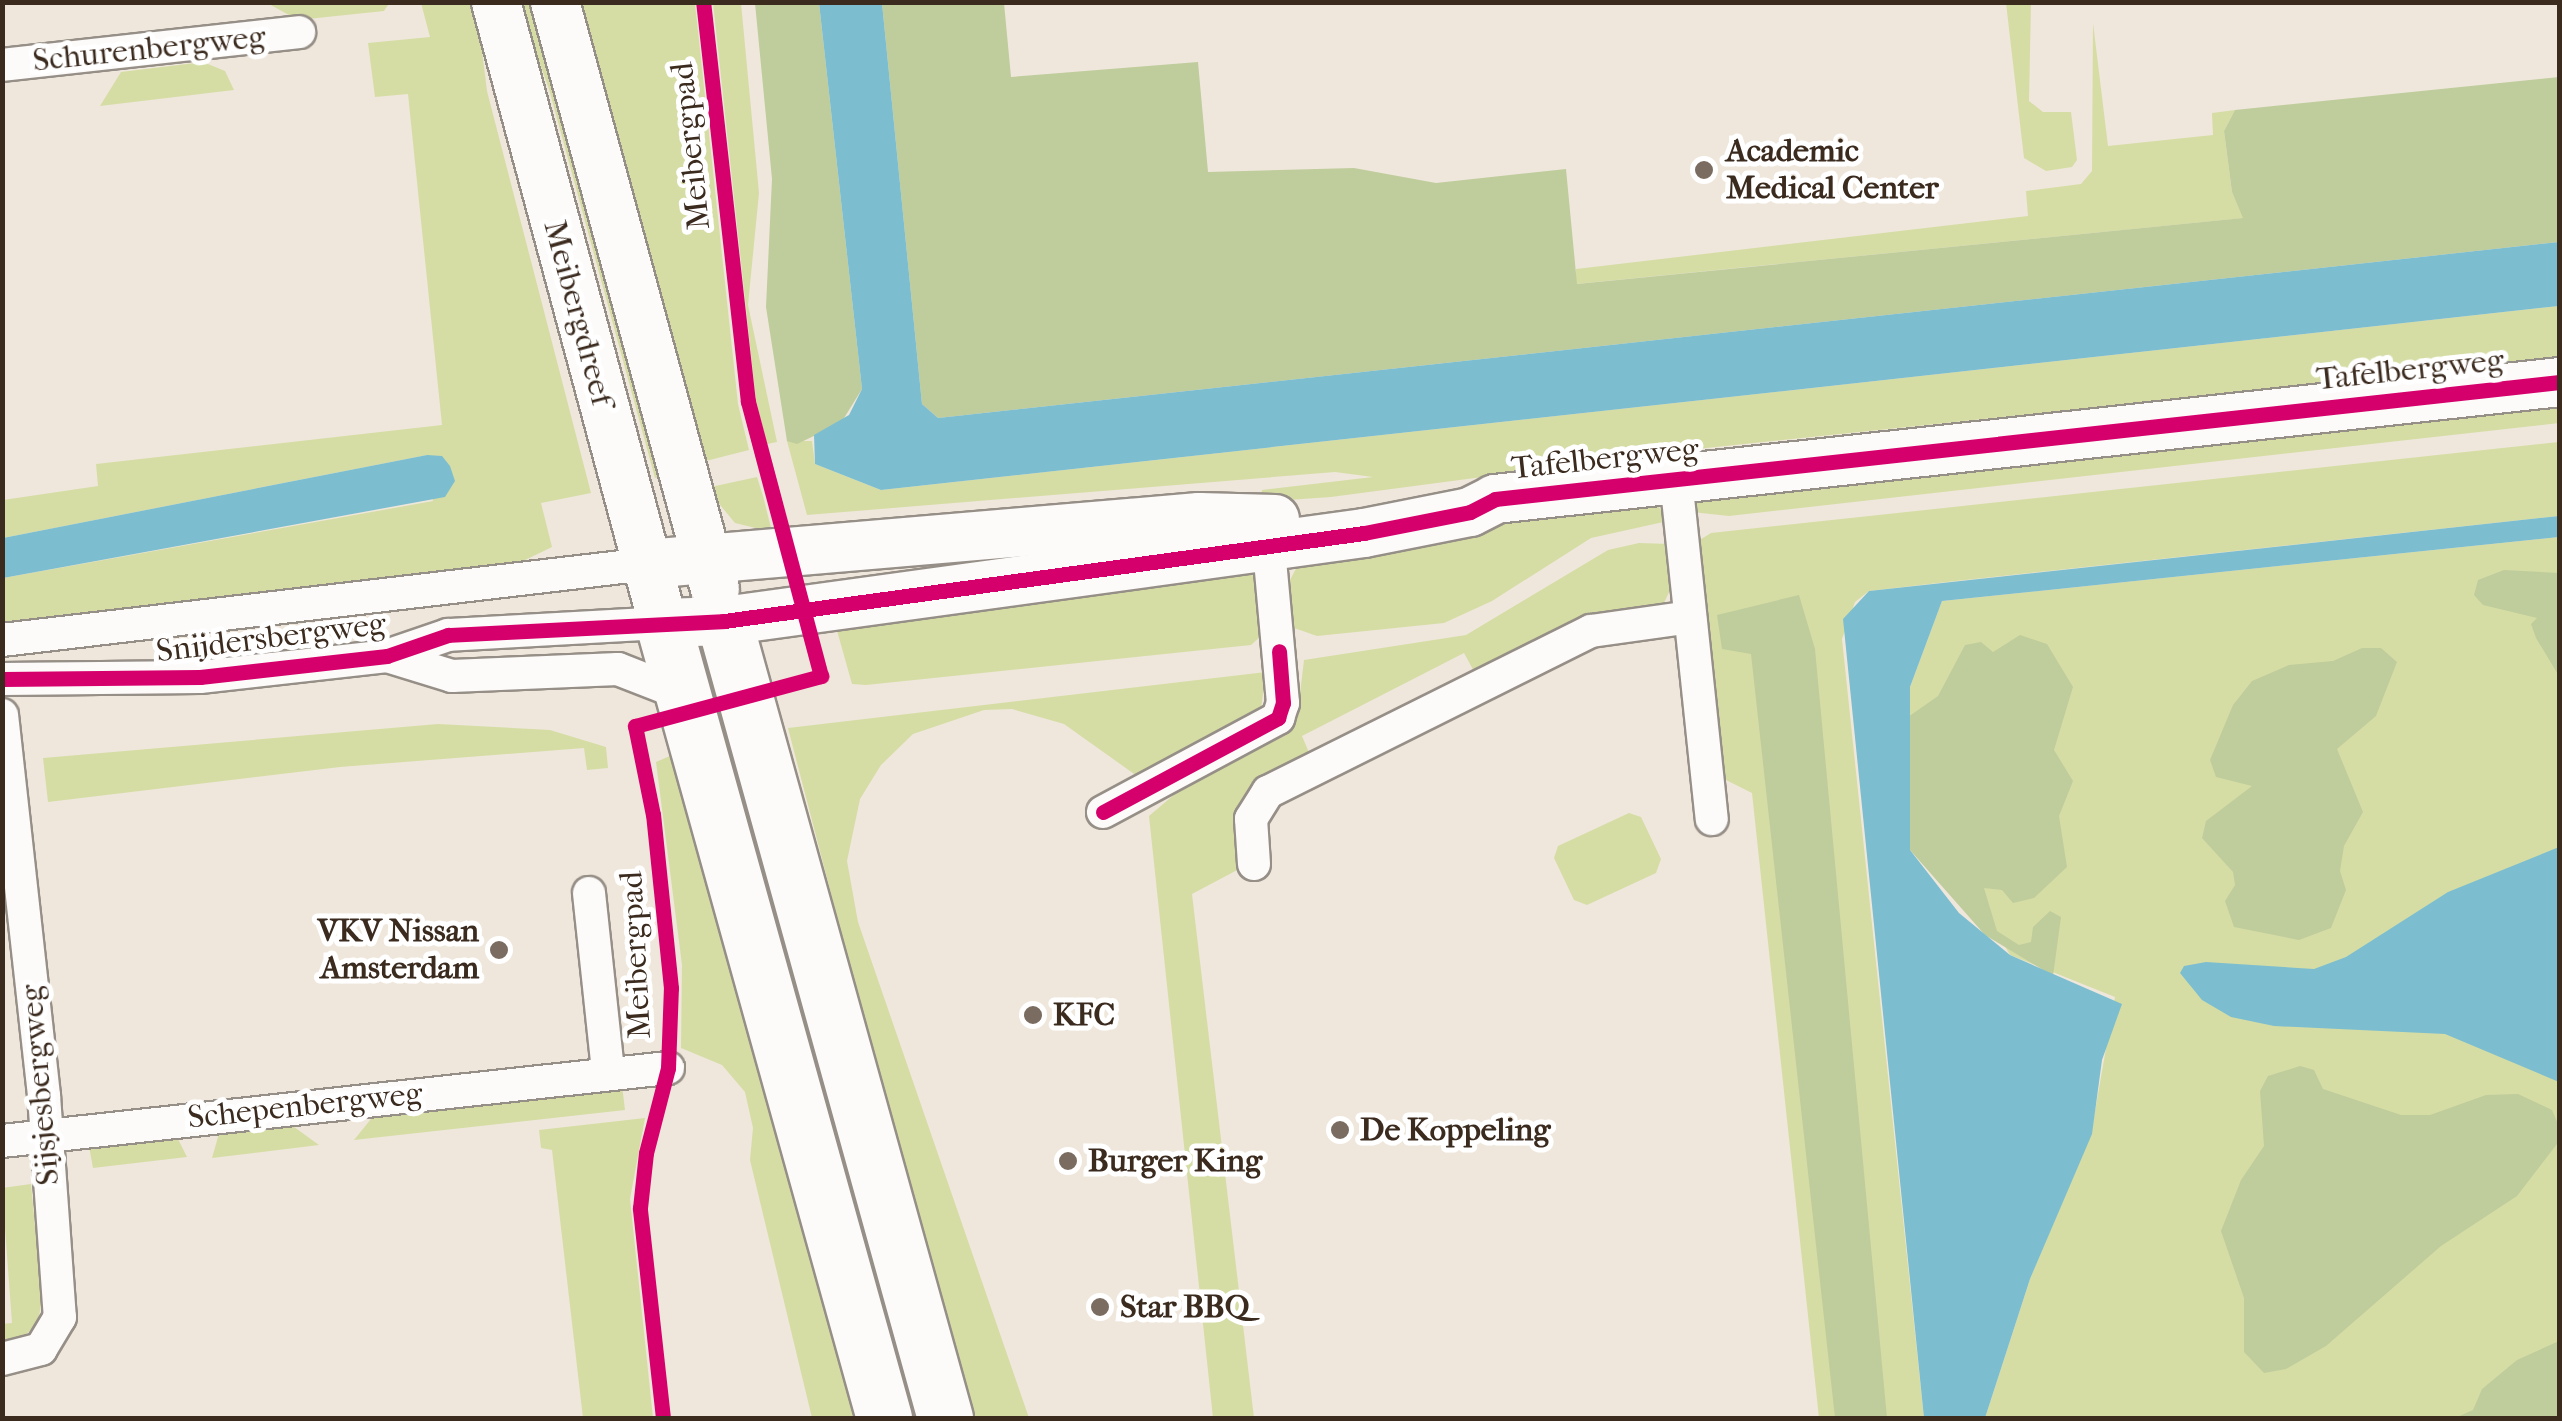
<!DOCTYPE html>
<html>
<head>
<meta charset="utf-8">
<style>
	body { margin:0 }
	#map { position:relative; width:2562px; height:1421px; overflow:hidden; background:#efe7db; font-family:"IM FELL French Canon",serif }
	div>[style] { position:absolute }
	.green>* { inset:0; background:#d5dda5 }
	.forest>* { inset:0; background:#bfcc9c }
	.water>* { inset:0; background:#7cbed0 }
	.roads { filter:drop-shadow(2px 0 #968f87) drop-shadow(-2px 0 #968f87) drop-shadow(0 2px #968f87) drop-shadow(0 -2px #968f87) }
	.street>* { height:32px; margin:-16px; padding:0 16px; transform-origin:16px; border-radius:16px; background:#fdfbfa }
	.secondary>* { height:48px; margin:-24px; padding:0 24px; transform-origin:24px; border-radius:24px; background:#fdfbfa }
	.highway>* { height:55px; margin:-27.5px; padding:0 27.5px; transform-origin:27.5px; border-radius:27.5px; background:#fdfbfa }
	.cycleway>* { height:15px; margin:-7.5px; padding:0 7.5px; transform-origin:7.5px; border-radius:7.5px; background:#d6006c }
	.dots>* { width:28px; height:28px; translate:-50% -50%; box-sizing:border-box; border:5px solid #fff; border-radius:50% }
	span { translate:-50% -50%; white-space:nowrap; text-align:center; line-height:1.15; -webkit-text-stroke:10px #fff; paint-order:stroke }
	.street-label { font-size:32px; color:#3b2a1e }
	.poi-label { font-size:32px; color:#3b2a1e; font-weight:700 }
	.left { translate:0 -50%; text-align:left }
	.right { translate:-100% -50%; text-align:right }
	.frame { position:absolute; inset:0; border:5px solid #3b2a1e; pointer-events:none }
</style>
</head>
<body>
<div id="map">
	<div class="green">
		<i style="clip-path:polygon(390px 2px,384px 11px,298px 20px,269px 4px)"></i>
		<i style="clip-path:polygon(421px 3px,476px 3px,487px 91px,591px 493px,541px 503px,552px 547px,519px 563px,3px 626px,3px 578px,433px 501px,427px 455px,3px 538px,3px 500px,98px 486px,96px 464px,442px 425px,408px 94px,375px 97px,368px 43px,430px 37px)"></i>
		<i style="clip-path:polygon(518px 3px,534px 3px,667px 475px,655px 478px,549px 89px)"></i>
		<i style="clip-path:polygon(575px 3px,695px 3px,738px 404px,749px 450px,698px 463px)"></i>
		<i style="clip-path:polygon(713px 3px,741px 3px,759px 193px,748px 305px,777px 442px,767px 444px,756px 401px)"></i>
		<i style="clip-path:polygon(2006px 3px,2031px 3px,2029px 101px,2043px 112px,2071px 112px,2077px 160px,2072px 167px,2046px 171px,2024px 158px)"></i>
		<i style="clip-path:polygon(2093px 23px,2108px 146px,2213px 135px,2212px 113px,2235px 110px,2224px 131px,2232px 192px,2244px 218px,1576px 284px,1576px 269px,2028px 216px,2026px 191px,2081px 184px,2092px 171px)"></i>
		<i style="clip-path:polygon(203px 62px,225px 71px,234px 90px,100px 106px,121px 72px)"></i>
		<i style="clip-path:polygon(2559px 306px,2559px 359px,1678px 451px,1331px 497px,1261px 502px,1262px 490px,1373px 477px,1335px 472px,807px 515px,787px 441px,812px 441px,815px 464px,881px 490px)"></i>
		<i style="clip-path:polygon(2559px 398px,2559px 423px,1729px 516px,1692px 512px,1696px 501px)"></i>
		<i style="clip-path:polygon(2559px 442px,2559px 516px,1947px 582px,1869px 591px,1855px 602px,1842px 639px,1924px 1418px,1819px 1418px,1752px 793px,1720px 777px,1698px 541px,1711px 533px)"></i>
		<i style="clip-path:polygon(757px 477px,763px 496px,772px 532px,735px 523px,706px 488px)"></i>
		<i style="clip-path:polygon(1657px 504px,1668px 521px,1591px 538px,1492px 601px,1444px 623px,1317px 636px,1294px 628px,1290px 580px,1303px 555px,1468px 523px)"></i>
		<i style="clip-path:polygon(2559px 537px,2559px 1418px,1985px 1418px,2030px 1279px,2091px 1134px,2115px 997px,2010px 955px,1906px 773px,1910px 687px,1942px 601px)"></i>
		<i style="clip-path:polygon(1639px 543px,1670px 544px,1672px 586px,1663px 605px,1476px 675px,1464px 653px,1302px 736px,1310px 755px,1261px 779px,1243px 800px,1241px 868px,1192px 894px,1254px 1418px,1213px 1418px,1149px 816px,1176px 793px,1283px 735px,1298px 711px,1304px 660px,1466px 635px,1608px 550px)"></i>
		<i style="clip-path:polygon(1249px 571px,1257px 581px,1261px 636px,1251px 645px,866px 685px,852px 684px,834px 620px)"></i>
		<i style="clip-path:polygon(1266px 672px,1261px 709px,1137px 776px,1064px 724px,1012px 709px,984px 710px,913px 734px,881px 765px,860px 799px,847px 861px,858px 922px,1029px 1418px,961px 1418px,923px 1289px,875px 1063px,788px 728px)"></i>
		<i style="clip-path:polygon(438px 724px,550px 730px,606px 747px,608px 768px,587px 770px,584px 748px,340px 767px,48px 802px,43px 758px)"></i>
		<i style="clip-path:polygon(679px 752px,862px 1418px,812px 1418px,750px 1160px,753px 1128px,745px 1092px,722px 1065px,681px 1048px,682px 965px,656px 762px)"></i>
		<i style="clip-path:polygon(1629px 813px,1641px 817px,1661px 859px,1656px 873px,1587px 905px,1574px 900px,1554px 858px,1558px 846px)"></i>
		<i style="clip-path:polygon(622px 1085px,625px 1110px,354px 1140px,375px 1114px)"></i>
		<i style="clip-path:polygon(645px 1118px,630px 1199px,653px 1418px,583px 1418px,552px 1150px,541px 1148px,539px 1130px)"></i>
		<i style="clip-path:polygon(290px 1124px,319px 1145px,212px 1158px,220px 1130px)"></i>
		<i style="clip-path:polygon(176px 1135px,187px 1157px,93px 1168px,89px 1146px)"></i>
		<i style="clip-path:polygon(31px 1184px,42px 1299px,38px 1322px,21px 1340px,3px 1342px,3px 1324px,12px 1323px,2px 1188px)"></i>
	</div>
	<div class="forest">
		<i style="clip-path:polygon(755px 3px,819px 3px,862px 389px,841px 423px,797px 444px,787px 441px,766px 307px,772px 179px)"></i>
		<i style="clip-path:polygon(882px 3px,1004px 3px,1011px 77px,1198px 62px,1208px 172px,1354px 168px,1436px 183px,1566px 169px,1577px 284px,2243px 218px,2232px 192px,2224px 131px,2235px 110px,2559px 77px,2559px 242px,938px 418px,922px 404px)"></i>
		<i style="clip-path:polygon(2504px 570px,2559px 573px,2559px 676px,2536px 638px,2531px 624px,2537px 618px,2483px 605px,2474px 595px,2478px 580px)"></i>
		<i style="clip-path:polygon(1799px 595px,1815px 649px,1887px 1418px,1835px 1418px,1751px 654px,1722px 649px,1717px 615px)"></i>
		<i style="clip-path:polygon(2020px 635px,2047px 644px,2073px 687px,2054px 750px,2073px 781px,2059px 816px,2067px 867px,2034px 898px,2013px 903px,2002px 890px,1984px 888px,1997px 931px,2019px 945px,2031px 942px,2033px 927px,2050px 911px,2061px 917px,2053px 976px,1985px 935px,1910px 850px,1908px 717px,1938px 696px,1965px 645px,1981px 642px,1993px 652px)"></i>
		<i style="clip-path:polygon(2362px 648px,2381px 648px,2397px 662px,2376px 716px,2337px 749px,2363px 812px,2344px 846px,2340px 871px,2346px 890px,2331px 928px,2299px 940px,2234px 927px,2225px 901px,2235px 885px,2233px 872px,2202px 838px,2206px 821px,2252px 786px,2216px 777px,2210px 760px,2233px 705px,2252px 681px,2289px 665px,2333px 661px)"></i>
		<i style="clip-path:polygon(2300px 1066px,2314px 1070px,2323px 1089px,2401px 1115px,2430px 1115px,2486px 1095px,2518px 1094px,2552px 1110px,2559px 1126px,2557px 1144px,2517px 1196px,2441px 1246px,2326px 1346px,2286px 1369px,2264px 1373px,2244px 1352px,2244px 1298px,2221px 1231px,2241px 1180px,2264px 1146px,2260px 1091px,2268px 1076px)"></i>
		<i style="clip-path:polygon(2559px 1341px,2559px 1418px,2455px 1418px,2473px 1410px,2482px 1389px,2517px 1360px)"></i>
	</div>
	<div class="water">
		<i style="clip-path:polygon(819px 3px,882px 3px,922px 404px,938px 418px,2559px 242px,2559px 306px,881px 490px,815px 464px,814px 435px,849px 415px,862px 389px)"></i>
		<i style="clip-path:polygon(427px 455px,442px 456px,450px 466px,455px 481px,445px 497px,3px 578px,3px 538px)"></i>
		<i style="clip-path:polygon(2559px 516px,2559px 537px,1942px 601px,1910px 687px,1910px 850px,1959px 913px,2010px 955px,2122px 1004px,2102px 1060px,2092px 1134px,2030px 1279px,1985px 1418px,1924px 1418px,1843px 619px,1869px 591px)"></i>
		<i style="clip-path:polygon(2559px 847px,2559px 1082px,2445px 1034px,2274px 1026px,2231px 1017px,2202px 1000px,2180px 973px,2184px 966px,2206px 962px,2314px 969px,2346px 957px,2448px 892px)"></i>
	</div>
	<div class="roads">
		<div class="street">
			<i style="left:2px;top:65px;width:299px;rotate:-6.3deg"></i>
			<i style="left:1676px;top:479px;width:342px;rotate:84deg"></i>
			<i style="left:2px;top:640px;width:649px;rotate:-6.72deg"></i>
			<i style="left:387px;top:656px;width:68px;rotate:17.1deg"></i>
			<i style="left:452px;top:676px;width:166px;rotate:-2.4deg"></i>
			<i style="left:618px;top:669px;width:69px;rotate:21.3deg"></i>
			<i style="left:2px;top:679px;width:198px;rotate:-0.6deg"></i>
			<i style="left:200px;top:677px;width:188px;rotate:-6.4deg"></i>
			<i style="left:387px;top:656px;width:65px;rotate:-19deg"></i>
			<i style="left:448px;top:635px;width:215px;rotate:-3.2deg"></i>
			<i style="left:2px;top:715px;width:383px;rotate:83.7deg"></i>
			<i style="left:44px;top:1096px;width:222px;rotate:85.9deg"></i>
			<i style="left:60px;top:1317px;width:37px;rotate:121deg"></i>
			<i style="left:41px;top:1349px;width:40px;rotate:165.6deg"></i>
			<i style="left:1103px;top:812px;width:199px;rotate:-28.2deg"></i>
			<i style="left:1278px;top:718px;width:16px;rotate:-72deg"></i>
			<i style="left:1283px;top:703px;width:176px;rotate:-95.2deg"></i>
			<i style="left:1254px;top:864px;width:45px;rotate:-93.8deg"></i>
			<i style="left:1251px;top:819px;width:32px;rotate:-58deg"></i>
			<i style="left:1268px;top:792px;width:361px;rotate:-26.5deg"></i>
			<i style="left:1591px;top:631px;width:100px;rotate:-8deg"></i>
			<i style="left:589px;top:893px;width:180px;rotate:83.9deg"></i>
			<i style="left:2px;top:1141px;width:670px;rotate:-6.26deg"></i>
		</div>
		<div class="secondary">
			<i style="left:496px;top:2px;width:643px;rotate:74.95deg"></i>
			<i style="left:663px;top:623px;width:61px;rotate:-1.9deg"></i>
			<i style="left:724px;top:621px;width:646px;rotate:-7.83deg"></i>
			<i style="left:1364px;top:533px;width:108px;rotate:-11.2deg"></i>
			<i style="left:1470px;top:512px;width:28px;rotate:-27deg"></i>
			<i style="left:1495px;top:499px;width:1071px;rotate:-6.27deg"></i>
			<i style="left:555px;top:2px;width:608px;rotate:74.75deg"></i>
			<i style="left:647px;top:564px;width:554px;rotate:-4.87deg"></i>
			<i style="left:1199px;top:517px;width:76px;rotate:1.5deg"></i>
		</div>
		<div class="highway">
			<i style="left:724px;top:621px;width:827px;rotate:74.5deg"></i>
			<i style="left:663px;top:623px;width:825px;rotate:74.46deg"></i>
		</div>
	</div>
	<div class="cycleway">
		<i style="left:2px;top:679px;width:198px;rotate:-0.6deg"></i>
		<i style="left:200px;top:677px;width:188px;rotate:-6.4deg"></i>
		<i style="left:387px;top:656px;width:65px;rotate:-19deg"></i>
		<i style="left:448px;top:635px;width:276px;rotate:-2.9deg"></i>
		<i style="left:724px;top:621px;width:646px;rotate:-7.83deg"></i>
		<i style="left:1364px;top:533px;width:108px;rotate:-11.2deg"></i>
		<i style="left:1470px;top:512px;width:28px;rotate:-27deg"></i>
		<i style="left:1495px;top:499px;width:1071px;rotate:-6.27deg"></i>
		<i style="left:1103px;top:812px;width:199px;rotate:-28.2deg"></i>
		<i style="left:1278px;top:718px;width:16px;rotate:-72deg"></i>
		<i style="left:1283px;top:703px;width:52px;rotate:-94.4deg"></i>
		<i style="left:663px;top:1418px;width:211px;rotate:-96.3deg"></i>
		<i style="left:640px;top:1208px;width:55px;rotate:-83.8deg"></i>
		<i style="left:646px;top:1153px;width:88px;rotate:-75.5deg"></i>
		<i style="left:668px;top:1068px;width:80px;rotate:-87.9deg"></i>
		<i style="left:671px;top:988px;width:174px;rotate:-95.9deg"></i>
		<i style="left:653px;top:815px;width:91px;rotate:-101.4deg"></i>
		<i style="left:635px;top:726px;width:193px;rotate:-15deg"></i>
		<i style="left:821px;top:676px;width:284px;rotate:-104.9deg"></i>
		<i style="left:748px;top:402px;width:403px;rotate:-96.4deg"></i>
	</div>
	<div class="dots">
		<i style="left:1704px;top:170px;background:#7a6c60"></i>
		<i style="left:499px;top:950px;background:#7a6c60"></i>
		<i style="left:1033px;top:1015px;background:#7a6c60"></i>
		<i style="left:1340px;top:1130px;background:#7a6c60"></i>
		<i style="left:1068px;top:1161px;background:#7a6c60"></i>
		<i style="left:1100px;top:1307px;background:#7a6c60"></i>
	</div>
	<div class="street-label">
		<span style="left:149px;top:49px;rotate:-6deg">Schurenbergweg</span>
		<span style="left:691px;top:146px;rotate:-96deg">Meibergpad</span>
		<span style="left:578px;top:313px;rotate:75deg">Meibergdreef</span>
		<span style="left:2410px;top:370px;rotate:-6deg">Tafelbergweg</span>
		<span style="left:1605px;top:459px;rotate:-6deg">Tafelbergweg</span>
		<span style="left:271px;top:638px;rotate:-7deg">Snijdersbergweg</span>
		<span style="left:636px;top:955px;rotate:-93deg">Meibergpad</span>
		<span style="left:40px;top:1085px;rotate:-95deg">Sijsjesbergweg</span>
		<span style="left:305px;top:1106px;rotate:-6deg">Schepenbergweg</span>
	</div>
	<div class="poi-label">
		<span class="left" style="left:1726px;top:170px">Academic<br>Medical Center</span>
		<span class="right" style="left:479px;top:950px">VKV Nissan<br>Amsterdam</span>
		<span class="left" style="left:1053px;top:1015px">KFC</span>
		<span class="left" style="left:1360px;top:1130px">De Koppeling</span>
		<span class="left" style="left:1088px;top:1161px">Burger King</span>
		<span class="left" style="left:1120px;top:1307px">Star BBQ</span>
	</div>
	<div class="frame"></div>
</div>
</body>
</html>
